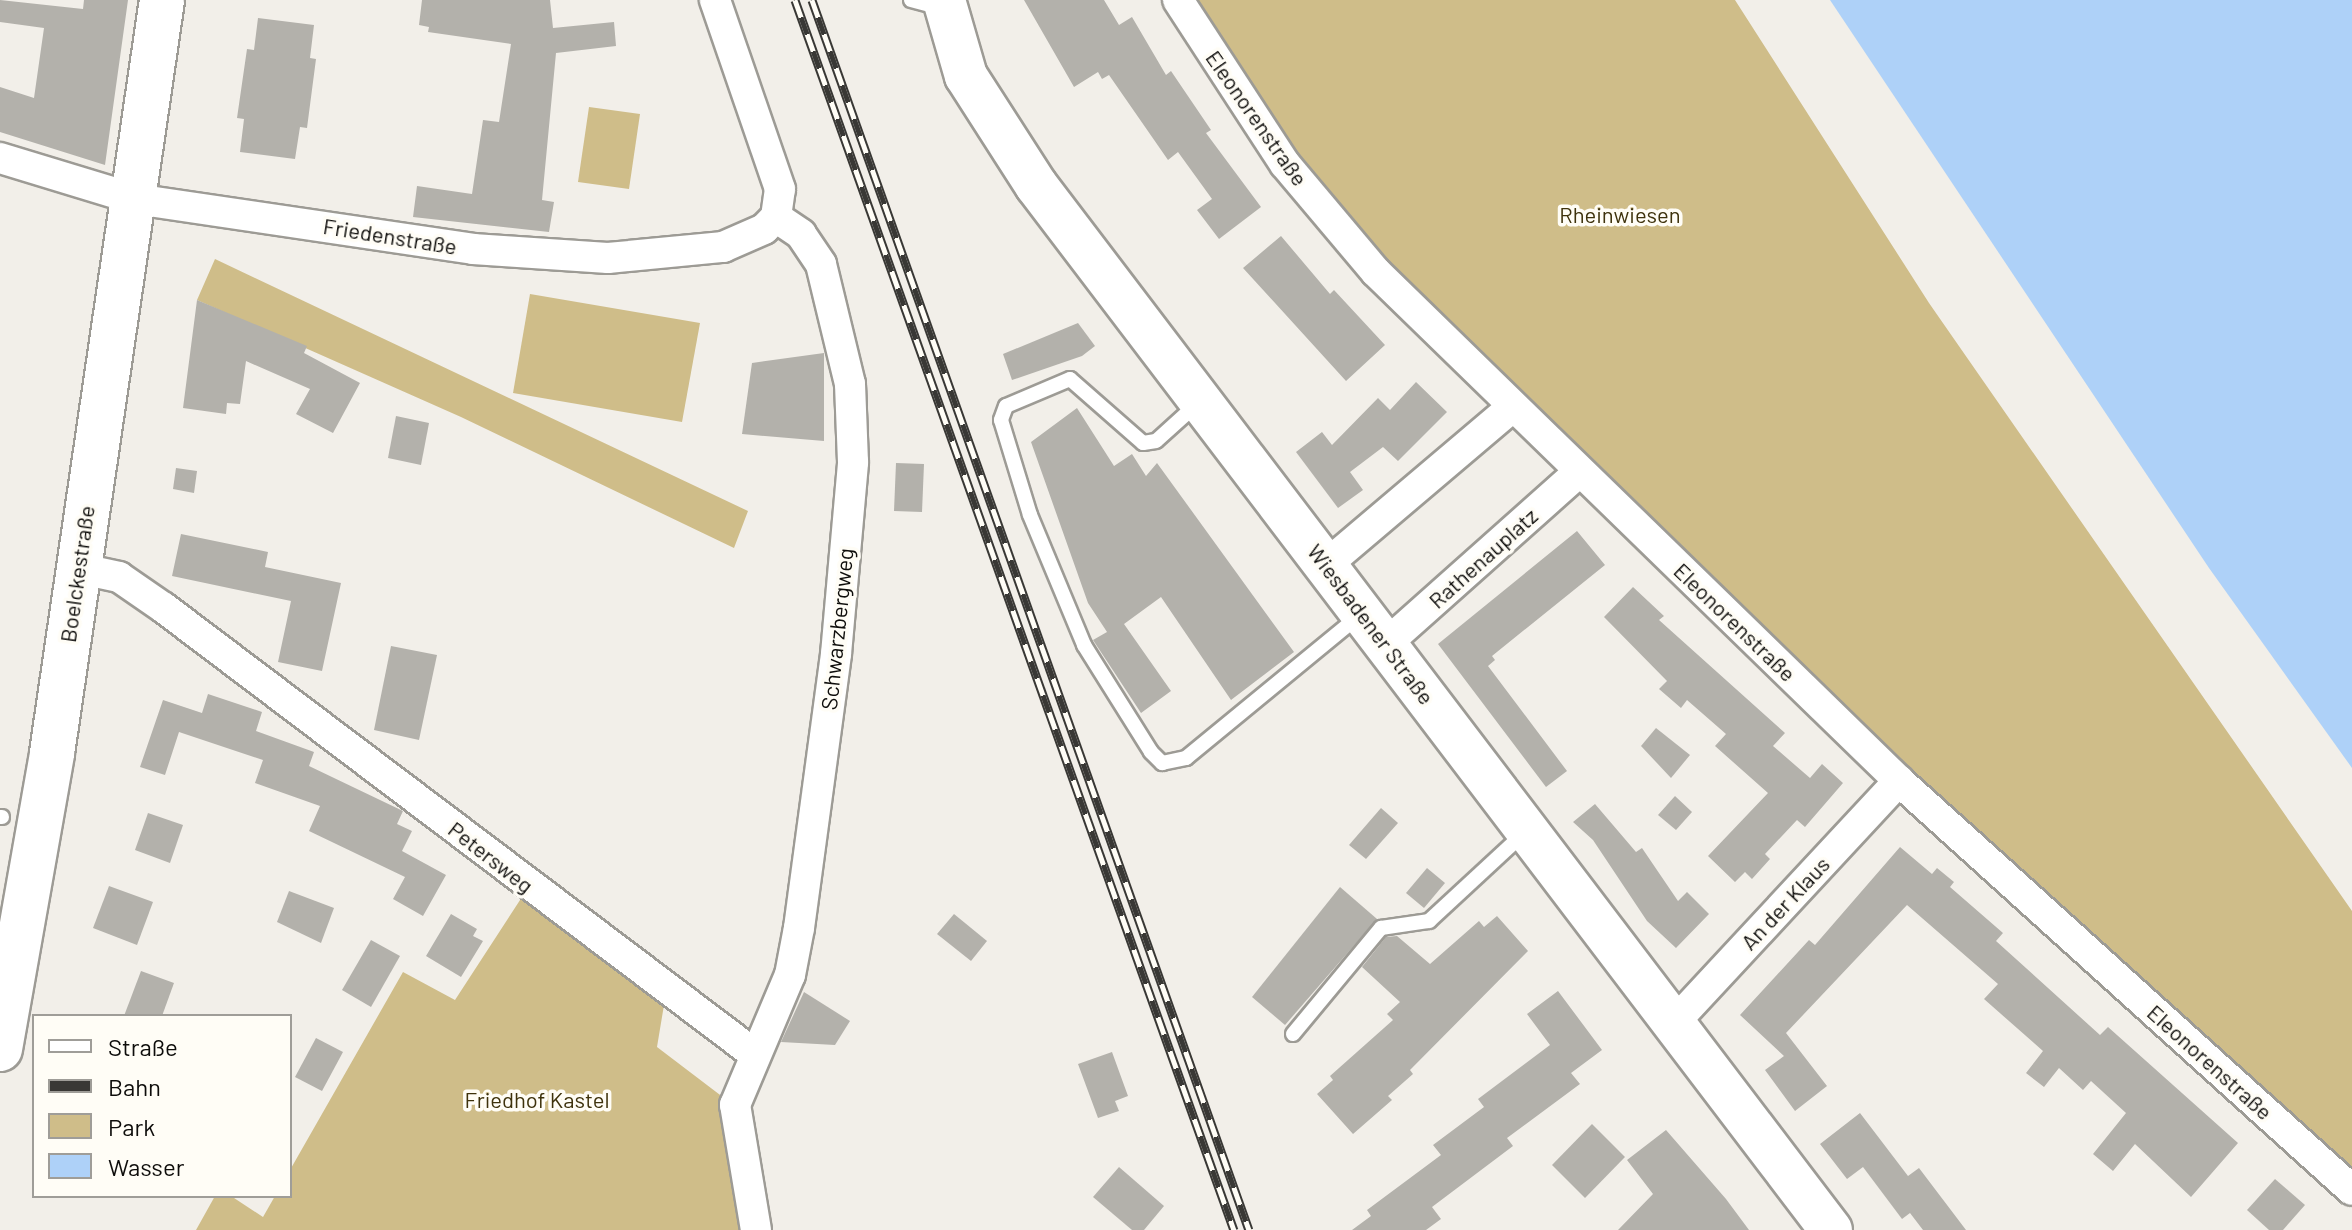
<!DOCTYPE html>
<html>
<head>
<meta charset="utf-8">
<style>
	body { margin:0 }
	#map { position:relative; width:2352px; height:1230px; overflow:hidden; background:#f2efe9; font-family:Barlow,sans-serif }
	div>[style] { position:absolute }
	.green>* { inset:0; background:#cfbd89 }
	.water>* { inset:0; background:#aed1f8 }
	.building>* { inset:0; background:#b3b1ab }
	.roads { filter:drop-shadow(2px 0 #9d9b95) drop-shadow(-2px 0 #9d9b95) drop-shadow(0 2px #9d9b95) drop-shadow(0 -2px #9d9b95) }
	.lane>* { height:14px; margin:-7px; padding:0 7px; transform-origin:7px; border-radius:7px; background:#fff }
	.street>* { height:30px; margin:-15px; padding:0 15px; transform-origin:15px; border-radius:15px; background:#fff }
	.secondary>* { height:42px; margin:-21px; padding:0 21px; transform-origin:21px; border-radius:21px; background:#fff }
	.primary>* { height:44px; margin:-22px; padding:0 22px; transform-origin:22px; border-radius:22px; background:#fff }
	.rail>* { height:9px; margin-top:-4.5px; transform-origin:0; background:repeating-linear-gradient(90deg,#fffdf6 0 18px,#393835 0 36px); box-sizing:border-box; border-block:2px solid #393835 }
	span { translate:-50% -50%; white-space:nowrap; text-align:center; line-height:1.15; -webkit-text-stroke:7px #fffdf6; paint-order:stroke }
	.street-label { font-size:22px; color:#0e0d0b }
	.park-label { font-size:22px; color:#3e320c }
	.legend { position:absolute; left:32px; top:1014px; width:260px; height:184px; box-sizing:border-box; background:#fffdf6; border:2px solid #9f9d98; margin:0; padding:10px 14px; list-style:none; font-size:24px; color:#0e0d0b }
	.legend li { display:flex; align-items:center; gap:16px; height:40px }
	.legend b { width:40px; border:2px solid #9f9d98 }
</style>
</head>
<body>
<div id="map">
	<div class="green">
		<i style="clip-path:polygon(1178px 0,1735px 0,1929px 303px,2352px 911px,2352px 1190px,1376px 272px)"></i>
		<i style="clip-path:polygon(589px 107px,640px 114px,629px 189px,578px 182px)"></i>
		<i style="clip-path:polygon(215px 259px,748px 511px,734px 548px,461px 417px,197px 300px)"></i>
		<i style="clip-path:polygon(530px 294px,700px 323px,682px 422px,513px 393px)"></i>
		<i style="clip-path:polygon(522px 897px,664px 1005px,657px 1047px,728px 1101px,745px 1230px,196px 1230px,215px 1196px,231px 1196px,263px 1217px,275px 1196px,290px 1196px,290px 1170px,403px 972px,455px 1000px)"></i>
	</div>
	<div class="water">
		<i style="clip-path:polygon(1830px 0,2352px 0,2352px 768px,2209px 568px)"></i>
	</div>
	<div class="building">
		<i style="clip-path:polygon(0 0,83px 9px,84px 0,128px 0,105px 165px,0 132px,0 87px,34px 98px,44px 28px,0 22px)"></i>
		<i style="clip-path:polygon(422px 0,550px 0,553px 28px,614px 22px,616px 46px,556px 53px,542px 200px,554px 202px,549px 232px,413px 217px,417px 186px,472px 194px,483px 120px,499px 122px,511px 44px,428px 32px,429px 27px,419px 25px)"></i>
		<i style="clip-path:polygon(1024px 0,1104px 0,1119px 25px,1132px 17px,1166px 75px,1171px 71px,1211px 130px,1206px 133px,1261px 207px,1219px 239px,1197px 210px,1212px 199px,1178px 152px,1168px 160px,1109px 75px,1102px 79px,1098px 72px,1074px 87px)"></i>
		<i style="clip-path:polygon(258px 18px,314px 25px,310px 58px,316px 59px,307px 128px,300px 127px,295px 159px,240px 152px,244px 119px,237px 118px,247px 49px,254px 50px)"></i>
		<i style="clip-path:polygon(1281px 236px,1330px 294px,1334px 290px,1385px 345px,1346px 381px,1243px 268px)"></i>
		<i style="clip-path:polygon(197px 300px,307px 346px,304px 353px,360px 383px,333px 433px,296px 414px,310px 389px,246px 361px,240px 404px,227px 403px,226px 414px,183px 408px)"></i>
		<i style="clip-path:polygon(1078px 323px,1095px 346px,1082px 356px,1012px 380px,1003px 354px)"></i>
		<i style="clip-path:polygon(824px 353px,824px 441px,742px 434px,752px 363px)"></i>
		<i style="clip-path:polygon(1416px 382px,1447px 412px,1398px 461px,1383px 447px,1350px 472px,1363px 490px,1338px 508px,1296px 452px,1322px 432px,1332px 445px,1378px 398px,1390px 410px)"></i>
		<i style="clip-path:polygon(1077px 408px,1114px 466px,1132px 454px,1146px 476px,1157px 463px,1294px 652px,1231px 700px,1161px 597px,1124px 624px,1171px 691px,1141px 713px,1093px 640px,1107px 632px,1088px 603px,1031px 442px)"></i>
		<i style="clip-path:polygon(396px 416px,429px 423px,421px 465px,388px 458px)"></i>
		<i style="clip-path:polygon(896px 463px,924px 464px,922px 512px,894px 511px)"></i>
		<i style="clip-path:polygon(176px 468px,197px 471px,194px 493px,173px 489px)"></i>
		<i style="clip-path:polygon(1577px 531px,1605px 565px,1492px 656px,1495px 660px,1488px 666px,1567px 771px,1546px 787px,1438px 644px)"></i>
		<i style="clip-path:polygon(181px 534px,268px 552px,265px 567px,341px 583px,322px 671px,278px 662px,291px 601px,172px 576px)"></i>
		<i style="clip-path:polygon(1633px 587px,1664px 616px,1659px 620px,1785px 733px,1773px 746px,1810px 778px,1822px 764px,1843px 783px,1805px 827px,1797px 820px,1765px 854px,1770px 859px,1752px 879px,1745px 872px,1735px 882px,1708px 856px,1768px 793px,1715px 746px,1726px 734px,1687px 700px,1681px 708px,1659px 689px,1667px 681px,1604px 617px)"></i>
		<i style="clip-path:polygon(391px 646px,437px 655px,419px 740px,374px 730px)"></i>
		<i style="clip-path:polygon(208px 694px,262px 712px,256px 731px,314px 752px,309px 766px,403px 811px,397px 824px,412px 831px,402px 851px,446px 875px,423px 916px,393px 899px,405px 877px,309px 831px,320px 806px,255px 783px,263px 760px,179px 732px,165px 775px,140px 767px,163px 700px,202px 713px)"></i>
		<i style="clip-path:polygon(1656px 728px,1690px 755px,1671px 778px,1641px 746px)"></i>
		<i style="clip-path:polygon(1675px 796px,1692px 812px,1676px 830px,1658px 815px)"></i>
		<i style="clip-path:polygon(1595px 804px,1636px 852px,1642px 848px,1678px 901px,1687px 892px,1709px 914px,1676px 948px,1647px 921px,1593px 840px,1573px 822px)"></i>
		<i style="clip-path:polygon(1381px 808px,1398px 823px,1366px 859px,1349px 845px)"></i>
		<i style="clip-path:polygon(148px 813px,183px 825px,170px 863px,135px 850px)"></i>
		<i style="clip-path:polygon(1900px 847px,1932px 874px,1937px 868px,1954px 882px,1950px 887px,2003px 933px,1996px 941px,2100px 1035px,2108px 1027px,2238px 1143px,2191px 1197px,2135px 1144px,2113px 1171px,2093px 1154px,2126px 1113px,2091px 1081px,2083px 1090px,2059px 1068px,2044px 1087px,2026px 1073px,2043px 1051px,1984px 999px,1998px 984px,1907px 905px,1786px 1033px,1827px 1086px,1795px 1111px,1765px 1070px,1784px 1056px,1740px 1015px,1809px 940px,1815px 945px)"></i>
		<i style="clip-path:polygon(1427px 868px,1445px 883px,1424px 908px,1406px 893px)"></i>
		<i style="clip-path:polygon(109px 886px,153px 902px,137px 945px,93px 928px)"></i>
		<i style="clip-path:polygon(1340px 887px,1377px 919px,1285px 1025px,1252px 997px)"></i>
		<i style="clip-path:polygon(289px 891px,334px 908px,321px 943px,277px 922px)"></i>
		<i style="clip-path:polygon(451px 914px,477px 929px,473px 936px,483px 941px,461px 977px,426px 956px)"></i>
		<i style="clip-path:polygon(954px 914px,987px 941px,971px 961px,937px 934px)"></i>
		<i style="clip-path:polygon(1497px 916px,1528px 951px,1410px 1070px,1413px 1074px,1388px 1096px,1392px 1100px,1353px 1134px,1317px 1094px,1333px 1080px,1330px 1076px,1393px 1020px,1387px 1014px,1400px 1002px,1362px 967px,1386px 937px,1397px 936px,1430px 964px,1479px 921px,1484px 927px)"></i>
		<i style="clip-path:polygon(371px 940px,400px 956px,371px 1007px,342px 990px)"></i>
		<i style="clip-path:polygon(141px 971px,174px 983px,162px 1016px,124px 1016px)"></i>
		<i style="clip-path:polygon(1558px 991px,1602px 1050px,1571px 1073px,1580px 1084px,1507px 1138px,1513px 1146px,1432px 1207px,1441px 1219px,1426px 1230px,1352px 1230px,1371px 1216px,1367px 1210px,1441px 1155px,1433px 1145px,1484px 1107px,1478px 1099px,1550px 1045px,1527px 1014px)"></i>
		<i style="clip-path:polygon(804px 992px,850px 1021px,835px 1045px,781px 1042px)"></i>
		<i style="clip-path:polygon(316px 1038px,343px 1052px,322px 1091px,295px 1077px)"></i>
		<i style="clip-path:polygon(1112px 1052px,1128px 1096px,1115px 1101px,1119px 1111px,1098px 1118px,1078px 1064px)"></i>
		<i style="clip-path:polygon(1860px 1113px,1908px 1176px,1919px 1168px,1966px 1230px,1923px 1230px,1910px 1213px,1902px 1219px,1863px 1167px,1847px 1179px,1820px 1144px)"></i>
		<i style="clip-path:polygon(1592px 1124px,1625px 1157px,1585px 1198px,1552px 1165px)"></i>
		<i style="clip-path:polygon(1666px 1130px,1726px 1199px,1749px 1230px,1618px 1230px,1653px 1194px,1627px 1160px)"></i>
		<i style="clip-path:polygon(1119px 1167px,1164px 1206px,1144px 1230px,1132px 1230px,1093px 1197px)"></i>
		<i style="clip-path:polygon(2275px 1179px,2305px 1205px,2283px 1230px,2269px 1230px,2247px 1210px)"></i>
	</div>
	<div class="roads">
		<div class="lane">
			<i style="left:911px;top:0;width:31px;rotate:15deg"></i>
			<i style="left:1197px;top:404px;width:55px;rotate:137.9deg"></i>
			<i style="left:1156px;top:441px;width:13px;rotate:171deg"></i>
			<i style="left:1143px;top:443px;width:97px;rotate:-138.8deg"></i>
			<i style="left:1070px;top:379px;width:69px;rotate:157.1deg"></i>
			<i style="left:1006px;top:406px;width:15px;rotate:110deg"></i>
			<i style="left:1001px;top:420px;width:99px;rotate:73deg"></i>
			<i style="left:1030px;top:515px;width:141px;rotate:67.4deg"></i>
			<i style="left:1084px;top:645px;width:126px;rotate:57.9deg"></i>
			<i style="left:1151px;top:752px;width:16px;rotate:45deg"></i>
			<i style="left:1162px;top:763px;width:25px;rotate:-12deg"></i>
			<i style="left:1186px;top:758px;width:225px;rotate:-39.4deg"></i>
			<i style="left:0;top:817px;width:2px"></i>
			<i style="left:1293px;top:1034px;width:138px;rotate:-50.3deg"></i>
			<i style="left:1381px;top:928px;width:49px;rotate:-8.3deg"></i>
			<i style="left:1429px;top:921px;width:128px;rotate:-42.8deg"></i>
		</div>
		<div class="street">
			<i style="left:1178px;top:0;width:196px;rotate:56.9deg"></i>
			<i style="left:1285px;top:164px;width:141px;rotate:49.9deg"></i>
			<i style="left:1376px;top:272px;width:730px;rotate:44.22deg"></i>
			<i style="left:1899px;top:781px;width:610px;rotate:42.08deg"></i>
			<i style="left:0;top:158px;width:141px;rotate:16.9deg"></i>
			<i style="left:135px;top:199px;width:342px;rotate:8.4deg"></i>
			<i style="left:473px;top:249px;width:135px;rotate:3.8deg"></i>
			<i style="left:608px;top:258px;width:116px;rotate:-5.5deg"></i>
			<i style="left:723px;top:247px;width:45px;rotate:-23.7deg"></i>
			<i style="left:764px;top:229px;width:17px;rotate:-45deg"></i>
			<i style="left:776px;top:217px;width:28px;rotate:-82deg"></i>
			<i style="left:780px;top:189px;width:200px;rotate:-109deg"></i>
			<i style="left:1326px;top:565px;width:243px;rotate:-40.3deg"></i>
			<i style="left:77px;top:568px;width:43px;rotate:12.1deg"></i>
			<i style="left:119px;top:577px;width:55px;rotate:34.6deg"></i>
			<i style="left:164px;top:608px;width:738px;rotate:37.07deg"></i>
			<i style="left:1387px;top:643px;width:257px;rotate:-41.7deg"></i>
			<i style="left:1671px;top:1026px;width:335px;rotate:-47.1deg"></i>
			<i style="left:756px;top:1230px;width:127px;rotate:-99.5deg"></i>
			<i style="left:735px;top:1105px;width:141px;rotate:-67.1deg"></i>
			<i style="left:790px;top:975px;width:48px;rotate:-79.2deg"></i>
			<i style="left:799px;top:928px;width:276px;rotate:-82.3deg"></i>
			<i style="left:836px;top:654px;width:193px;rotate:-84.9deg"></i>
			<i style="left:853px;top:462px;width:78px;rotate:-92.2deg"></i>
			<i style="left:850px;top:384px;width:123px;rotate:-103.6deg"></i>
			<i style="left:821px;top:264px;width:36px;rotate:-124deg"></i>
			<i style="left:801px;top:234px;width:30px;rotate:-146deg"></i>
		</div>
		<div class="secondary">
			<i style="left:944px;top:0;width:79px;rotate:73.9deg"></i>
			<i style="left:966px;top:76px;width:130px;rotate:57.3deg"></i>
			<i style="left:1036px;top:185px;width:1313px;rotate:52.74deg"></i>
		</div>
		<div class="primary">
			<i style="left:0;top:1049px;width:301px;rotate:-80deg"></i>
			<i style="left:52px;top:753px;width:761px;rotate:-81.69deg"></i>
		</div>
	</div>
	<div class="rail">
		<i style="left:795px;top:0;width:1306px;rotate:70.36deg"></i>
		<i style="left:812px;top:0;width:1305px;rotate:70.44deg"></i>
	</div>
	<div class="street-label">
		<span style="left:1257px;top:118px;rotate:55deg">Eleonorenstraße</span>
		<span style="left:390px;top:236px;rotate:9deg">Friedenstraße</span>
		<span style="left:1483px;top:558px;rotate:-42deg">Rathenauplatz</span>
		<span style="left:77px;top:574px;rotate:-82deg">Boelckestraße</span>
		<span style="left:1735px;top:622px;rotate:44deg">Eleonorenstraße</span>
		<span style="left:1371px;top:624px;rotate:53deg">Wiesbadener Straße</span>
		<span style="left:837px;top:629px;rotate:-84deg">Schwarzbergweg</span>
		<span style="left:491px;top:857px;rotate:38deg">Petersweg</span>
		<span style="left:1785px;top:903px;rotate:-47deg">An der Klaus</span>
		<span style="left:2210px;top:1062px;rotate:42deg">Eleonorenstraße</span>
	</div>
	<div class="park-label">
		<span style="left:1620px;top:215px">Rheinwiesen</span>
		<span style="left:537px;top:1100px">Friedhof Kastel</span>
	</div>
	<ul class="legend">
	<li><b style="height:10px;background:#fff"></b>Straße</li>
	<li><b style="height:10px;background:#393835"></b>Bahn</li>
	<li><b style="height:22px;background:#cfbd89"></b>Park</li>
	<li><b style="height:22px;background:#aed1f8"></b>Wasser</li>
	</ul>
</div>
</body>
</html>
